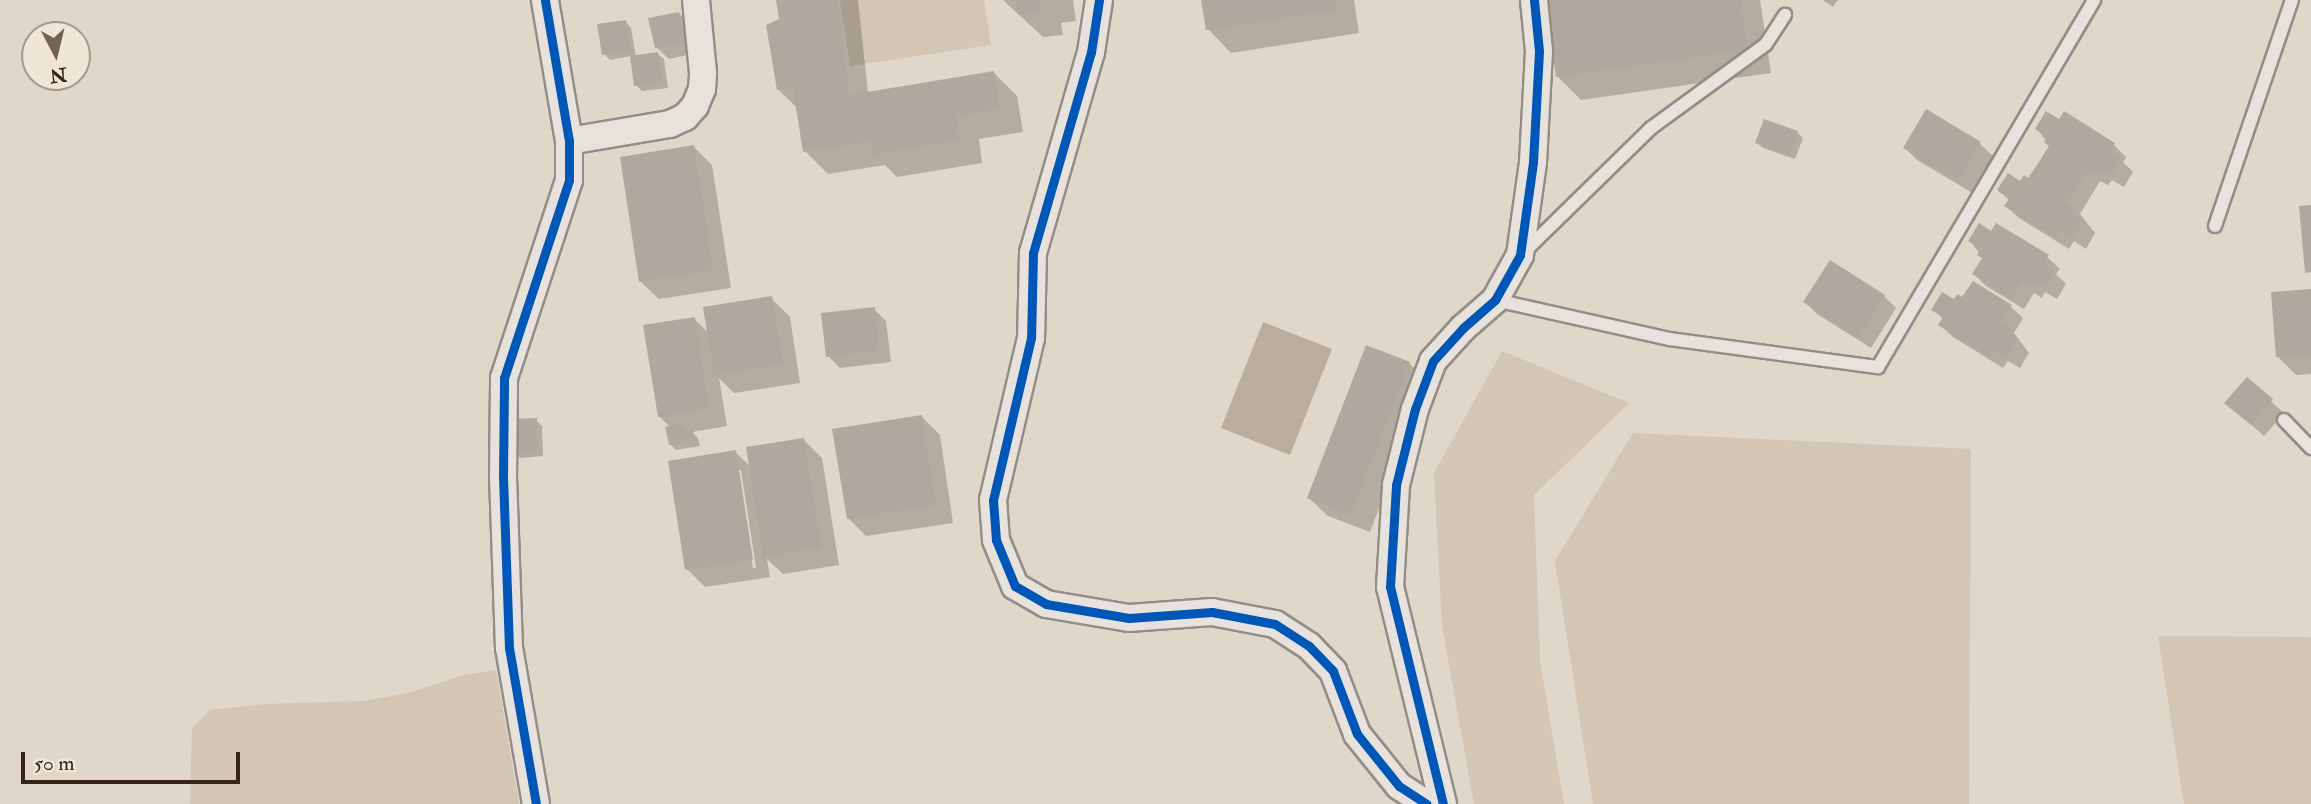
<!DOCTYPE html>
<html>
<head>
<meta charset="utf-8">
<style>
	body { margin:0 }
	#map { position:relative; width:2311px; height:804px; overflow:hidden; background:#dfd7ca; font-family:"IM FELL Double Pica",serif }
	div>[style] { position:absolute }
	.green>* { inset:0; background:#d3c6b5 }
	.water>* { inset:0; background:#bbad9b }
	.shadow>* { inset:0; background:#0003 }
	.building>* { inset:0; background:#afa89f }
	.roads { filter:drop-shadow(2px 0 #948d85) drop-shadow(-2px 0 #948d85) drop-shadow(0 2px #948d85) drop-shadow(0 -2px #948d85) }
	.lane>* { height:12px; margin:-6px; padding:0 6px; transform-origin:6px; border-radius:6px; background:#e7e2dc }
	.street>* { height:26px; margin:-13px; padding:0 13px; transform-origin:13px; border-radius:13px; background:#e7e2dc }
	.cycleway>* { height:9px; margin:-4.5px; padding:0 4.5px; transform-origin:4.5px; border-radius:4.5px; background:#0057b8 }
	span { translate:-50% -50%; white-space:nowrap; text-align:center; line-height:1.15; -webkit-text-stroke:5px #f0e6d7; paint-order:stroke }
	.north { position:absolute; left:21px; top:21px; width:70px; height:70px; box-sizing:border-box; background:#f0e6d7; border:2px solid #a6988a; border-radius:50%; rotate:173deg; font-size:19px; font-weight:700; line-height:28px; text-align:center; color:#362416 }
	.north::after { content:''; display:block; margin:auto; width:24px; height:32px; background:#716355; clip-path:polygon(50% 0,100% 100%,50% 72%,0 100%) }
	.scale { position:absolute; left:21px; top:752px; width:219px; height:32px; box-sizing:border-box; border:4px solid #362416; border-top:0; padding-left:9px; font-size:21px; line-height:24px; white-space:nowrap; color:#362416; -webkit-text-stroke:5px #f0e6d7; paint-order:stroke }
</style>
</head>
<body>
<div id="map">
	<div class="green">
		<i style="clip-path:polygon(840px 0,984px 0,991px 45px,850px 66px)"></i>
		<i style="clip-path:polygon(1502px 351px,1629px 403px,1534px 495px,1540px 661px,1564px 804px,1474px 804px,1442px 626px,1434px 473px)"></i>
		<i style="clip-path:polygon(1633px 433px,1971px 449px,1969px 804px,1593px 804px,1555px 561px)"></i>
		<i style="clip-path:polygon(2158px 636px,2311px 637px,2311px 804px,2184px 804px)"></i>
		<i style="clip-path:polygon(496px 670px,519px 804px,190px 804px,192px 728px,210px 710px,266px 704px,363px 701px,408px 693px,464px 675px)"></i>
	</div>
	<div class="water">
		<i style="clip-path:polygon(1263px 322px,1332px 349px,1290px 455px,1221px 428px)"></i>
	</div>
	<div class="shadow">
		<i style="clip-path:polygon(778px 0,858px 0,868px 93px,994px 73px,1017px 96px,1023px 132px,979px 139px,982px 163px,897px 177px,885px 165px,828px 174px,805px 151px,798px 109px,778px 89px,781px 20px)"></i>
		<i style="clip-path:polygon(1073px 0,1076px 21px,1061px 23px,1063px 35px,1043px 37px,1003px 0)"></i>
		<i style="clip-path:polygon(1203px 0,1354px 0,1359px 33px,1231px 53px,1208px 29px)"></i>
		<i style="clip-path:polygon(1546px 0,1760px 0,1771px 73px,1581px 100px,1558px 77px)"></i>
		<i style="clip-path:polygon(1823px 0,1838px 0,1833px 7px)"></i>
		<i style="clip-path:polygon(679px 13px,691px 26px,697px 53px,669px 59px,656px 47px)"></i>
		<i style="clip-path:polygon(626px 22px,631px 28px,636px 57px,658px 54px,664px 59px,668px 88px,642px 91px,636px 85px,631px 56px,610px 60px,604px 54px)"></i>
		<i style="clip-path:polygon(1927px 111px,1980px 144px,1993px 156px,1971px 192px,1917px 160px,1905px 148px)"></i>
		<i style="clip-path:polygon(2064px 113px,2114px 145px,2126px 157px,2123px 162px,2133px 172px,2124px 187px,2112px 180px,2108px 185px,2100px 181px,2080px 214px,2095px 233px,2086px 249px,2074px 241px,2069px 249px,2019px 218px,2006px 206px,2010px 201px,1999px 190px,2029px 180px,2050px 146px,2037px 129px,2059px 121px)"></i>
		<i style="clip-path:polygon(1797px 132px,1803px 138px,1795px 159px,1763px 148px,1757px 143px)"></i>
		<i style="clip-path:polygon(694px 147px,712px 165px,731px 288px,659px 299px,640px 281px)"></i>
		<i style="clip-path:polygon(1992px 233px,2047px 257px,2060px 269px,2056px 274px,2066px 284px,2057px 299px,2045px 292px,2042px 298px,2034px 293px,2024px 309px,1986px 286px,1974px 274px,1984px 259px,1970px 241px)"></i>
		<i style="clip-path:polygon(2311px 291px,2311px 374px,2296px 375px,2278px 357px)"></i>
		<i style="clip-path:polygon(1884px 296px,1896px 308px,1871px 348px,1817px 314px,1805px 302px)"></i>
		<i style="clip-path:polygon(771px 298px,790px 317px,800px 383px,734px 393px,719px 378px,727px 426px,692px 432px,698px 438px,700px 446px,676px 450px,670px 444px,671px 428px,659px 416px,694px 319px,709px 333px)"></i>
		<i style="clip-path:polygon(1955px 302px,2010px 306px,2023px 318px,2014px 333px,2029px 353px,2020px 368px,2008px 361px,2003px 368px,1953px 337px,1940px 325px,1944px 320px,1933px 309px)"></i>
		<i style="clip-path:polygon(874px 309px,886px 321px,891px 362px,840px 368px,828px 356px)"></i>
		<i style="clip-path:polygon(1409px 363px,1427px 382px,1370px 532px,1328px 516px,1309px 498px)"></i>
		<i style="clip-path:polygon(2247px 380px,2284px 413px,2264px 436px,2227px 403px)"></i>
		<i style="clip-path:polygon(922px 417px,940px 435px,953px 523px,866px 536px,848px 518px)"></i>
		<i style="clip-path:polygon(536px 420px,542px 426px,543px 456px,520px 458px,514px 452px)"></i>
		<i style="clip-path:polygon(evenodd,804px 440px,822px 458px,839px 565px,783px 574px,767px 559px,770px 577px,705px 587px,687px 569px,735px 452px,751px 467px,804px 440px,737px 470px,741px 470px,756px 568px,753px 568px,737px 470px)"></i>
	</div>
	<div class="building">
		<i style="clip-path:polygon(776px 0,838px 0,849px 95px,994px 71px,1000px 109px,956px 116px,960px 140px,872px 155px,870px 141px,803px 152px,793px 88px,777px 90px,766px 25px,779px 19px)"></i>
		<i style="clip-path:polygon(1016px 0,1039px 0,1041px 12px,1018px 15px)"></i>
		<i style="clip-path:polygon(1201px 0,1336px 0,1337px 10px,1206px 30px)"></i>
		<i style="clip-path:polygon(1545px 0,1741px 0,1748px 50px,1556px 77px)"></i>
		<i style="clip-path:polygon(679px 12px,686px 41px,655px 48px,648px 18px)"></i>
		<i style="clip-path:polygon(626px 20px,631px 50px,602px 55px,597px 24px)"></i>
		<i style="clip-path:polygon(658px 52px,663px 82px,634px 86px,630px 56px)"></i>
		<i style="clip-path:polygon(1926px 109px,1981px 142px,1958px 181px,1903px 148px)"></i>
		<i style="clip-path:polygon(2046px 111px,2059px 119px,2064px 111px,2107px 138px,2115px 143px,2110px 151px,2122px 158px,2111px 176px,2099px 169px,2096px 174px,2088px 170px,2067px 202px,2075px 207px,2072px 212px,2084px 220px,2073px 238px,2061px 230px,2056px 238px,2048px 233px,2004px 206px,2009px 199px,1997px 190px,2008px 173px,2020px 181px,2024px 175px,2028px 178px,2039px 162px,2049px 146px,2044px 142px,2047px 137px,2035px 129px)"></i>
		<i style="clip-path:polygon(1764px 119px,1798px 131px,1789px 154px,1755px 143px)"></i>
		<i style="clip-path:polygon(694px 145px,713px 270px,639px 282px,620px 157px)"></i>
		<i style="clip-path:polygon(2311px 205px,2311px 272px,2305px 273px,2299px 206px)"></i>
		<i style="clip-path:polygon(1979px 223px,1991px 231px,1996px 223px,2049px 255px,2043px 263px,2055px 271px,2044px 288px,2032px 281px,2029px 287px,2021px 282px,2011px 298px,1972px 274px,1982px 258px,1977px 255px,1980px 249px,1968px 241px)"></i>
		<i style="clip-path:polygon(1830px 260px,1885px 295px,1858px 337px,1803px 302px)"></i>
		<i style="clip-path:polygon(1973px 281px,2012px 305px,2002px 321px,2010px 326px,2006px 332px,2018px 339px,2007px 357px,1995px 350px,1990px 357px,1982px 353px,1938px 325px,1943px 317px,1931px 310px,1942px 292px,1954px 299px,1958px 294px,1962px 297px)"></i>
		<i style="clip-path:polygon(2311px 289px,2311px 355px,2276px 357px,2271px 292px)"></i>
		<i style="clip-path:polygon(772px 296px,783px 365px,714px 375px,703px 307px)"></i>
		<i style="clip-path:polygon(875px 307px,879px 351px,826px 357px,821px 313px)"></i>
		<i style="clip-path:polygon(695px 317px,709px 408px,658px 417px,643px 325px)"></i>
		<i style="clip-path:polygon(1366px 345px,1410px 362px,1351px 515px,1307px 498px)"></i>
		<i style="clip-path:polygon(2247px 377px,2273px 399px,2251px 425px,2224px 403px)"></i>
		<i style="clip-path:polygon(922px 415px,936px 505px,847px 519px,832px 429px)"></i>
		<i style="clip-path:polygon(537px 418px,537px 451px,512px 453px,512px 419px)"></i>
		<i style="clip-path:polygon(683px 423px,684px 428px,693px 430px,695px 440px,669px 445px,665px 427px)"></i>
		<i style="clip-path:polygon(804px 438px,821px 548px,763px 557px,746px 447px)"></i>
		<i style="clip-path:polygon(736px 450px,753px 560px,685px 570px,668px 461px)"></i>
	</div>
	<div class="roads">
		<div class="lane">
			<i style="left:2215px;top:226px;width:239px;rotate:-71.2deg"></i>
			<i style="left:1523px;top:253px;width:179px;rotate:-44.3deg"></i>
			<i style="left:1651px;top:128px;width:142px;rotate:-36.1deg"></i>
			<i style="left:1766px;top:44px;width:35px;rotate:-57deg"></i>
			<i style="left:1495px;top:300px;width:179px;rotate:12.6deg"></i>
			<i style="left:1670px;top:339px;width:210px;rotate:7.7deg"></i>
			<i style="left:1878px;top:367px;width:426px;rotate:-59.5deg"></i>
			<i style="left:2284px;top:420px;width:39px;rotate:46deg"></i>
		</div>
		<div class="street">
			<i style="left:1099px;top:0;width:53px;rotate:98.7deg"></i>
			<i style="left:1091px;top:52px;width:209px;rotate:106.1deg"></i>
			<i style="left:1033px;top:253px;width:85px;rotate:91.3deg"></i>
			<i style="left:1031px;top:338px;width:166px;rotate:103.2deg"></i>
			<i style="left:993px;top:500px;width:40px;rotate:85.7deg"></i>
			<i style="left:996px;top:540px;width:50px;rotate:67.6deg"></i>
			<i style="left:1015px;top:586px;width:36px;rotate:30deg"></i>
			<i style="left:1046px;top:604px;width:84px;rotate:9.6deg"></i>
			<i style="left:1129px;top:618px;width:83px;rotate:-4.1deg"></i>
			<i style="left:1212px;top:612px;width:64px;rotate:10.8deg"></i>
			<i style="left:1275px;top:624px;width:40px;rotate:32.9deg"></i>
			<i style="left:1309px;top:646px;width:35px;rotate:46deg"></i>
			<i style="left:1333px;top:671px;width:67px;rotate:69.1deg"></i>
			<i style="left:1357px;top:734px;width:67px;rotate:51.1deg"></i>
			<i style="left:1399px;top:786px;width:33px;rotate:33deg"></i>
			<i style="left:569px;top:141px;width:102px;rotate:-9.6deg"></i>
			<i style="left:670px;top:124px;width:17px;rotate:-25deg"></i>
			<i style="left:685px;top:117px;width:15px;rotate:-48deg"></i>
			<i style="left:695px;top:106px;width:18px;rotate:-68deg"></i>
			<i style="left:702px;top:89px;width:16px;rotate:-86deg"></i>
			<i style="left:703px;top:73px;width:73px;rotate:-95.5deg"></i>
			<i style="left:536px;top:804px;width:158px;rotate:-99.8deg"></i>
			<i style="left:509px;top:648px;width:170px;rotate:-92deg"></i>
			<i style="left:503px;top:478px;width:100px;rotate:-89.4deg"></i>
			<i style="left:504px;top:378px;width:208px;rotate:-71.8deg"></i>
			<i style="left:569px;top:180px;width:39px;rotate:-90deg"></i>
			<i style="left:569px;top:141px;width:143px;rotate:-99.7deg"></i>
			<i style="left:1443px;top:804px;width:223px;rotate:-103.7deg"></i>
			<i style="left:1390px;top:587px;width:102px;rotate:-86.6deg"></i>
			<i style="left:1396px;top:485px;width:78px;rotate:-76deg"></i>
			<i style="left:1415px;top:409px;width:51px;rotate:-69.4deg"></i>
			<i style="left:1433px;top:361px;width:45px;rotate:-47.7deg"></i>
			<i style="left:1463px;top:328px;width:43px;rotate:-41.2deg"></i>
			<i style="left:1495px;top:300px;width:51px;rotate:-60.9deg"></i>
			<i style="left:1520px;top:255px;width:94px;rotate:-82deg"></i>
			<i style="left:1533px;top:162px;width:111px;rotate:-86.9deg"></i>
			<i style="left:1539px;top:51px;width:51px;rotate:-95.6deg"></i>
		</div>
	</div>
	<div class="cycleway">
		<i style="left:1099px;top:0;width:53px;rotate:98.7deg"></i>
		<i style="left:1091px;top:52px;width:209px;rotate:106.1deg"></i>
		<i style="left:1033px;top:253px;width:85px;rotate:91.3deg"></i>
		<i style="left:1031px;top:338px;width:166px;rotate:103.2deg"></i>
		<i style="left:993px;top:500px;width:40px;rotate:85.7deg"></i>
		<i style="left:996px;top:540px;width:50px;rotate:67.6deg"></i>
		<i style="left:1015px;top:586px;width:36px;rotate:30deg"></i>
		<i style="left:1046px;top:604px;width:84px;rotate:9.6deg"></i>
		<i style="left:1129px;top:618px;width:83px;rotate:-4.1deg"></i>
		<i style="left:1212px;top:612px;width:64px;rotate:10.8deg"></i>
		<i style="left:1275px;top:624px;width:40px;rotate:32.9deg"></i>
		<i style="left:1309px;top:646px;width:35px;rotate:46deg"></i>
		<i style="left:1333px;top:671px;width:67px;rotate:69.1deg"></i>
		<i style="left:1357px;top:734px;width:67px;rotate:51.1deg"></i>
		<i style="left:1399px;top:786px;width:33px;rotate:33deg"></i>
		<i style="left:536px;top:804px;width:158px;rotate:-99.8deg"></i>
		<i style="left:509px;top:648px;width:170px;rotate:-92deg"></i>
		<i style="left:503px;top:478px;width:100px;rotate:-89.4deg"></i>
		<i style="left:504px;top:378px;width:208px;rotate:-71.8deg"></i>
		<i style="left:569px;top:180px;width:39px;rotate:-90deg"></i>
		<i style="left:569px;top:141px;width:143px;rotate:-99.7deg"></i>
		<i style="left:1443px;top:804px;width:223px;rotate:-103.7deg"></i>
		<i style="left:1390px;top:587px;width:102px;rotate:-86.6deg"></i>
		<i style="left:1396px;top:485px;width:78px;rotate:-76deg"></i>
		<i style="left:1415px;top:409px;width:51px;rotate:-69.4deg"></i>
		<i style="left:1433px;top:361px;width:45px;rotate:-47.7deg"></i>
		<i style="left:1463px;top:328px;width:43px;rotate:-41.2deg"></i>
		<i style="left:1495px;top:300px;width:51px;rotate:-60.9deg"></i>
		<i style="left:1520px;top:255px;width:94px;rotate:-82deg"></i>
		<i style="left:1533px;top:162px;width:111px;rotate:-86.9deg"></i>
		<i style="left:1539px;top:51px;width:51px;rotate:-95.6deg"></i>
	</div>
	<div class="north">N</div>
	<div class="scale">50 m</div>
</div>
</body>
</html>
